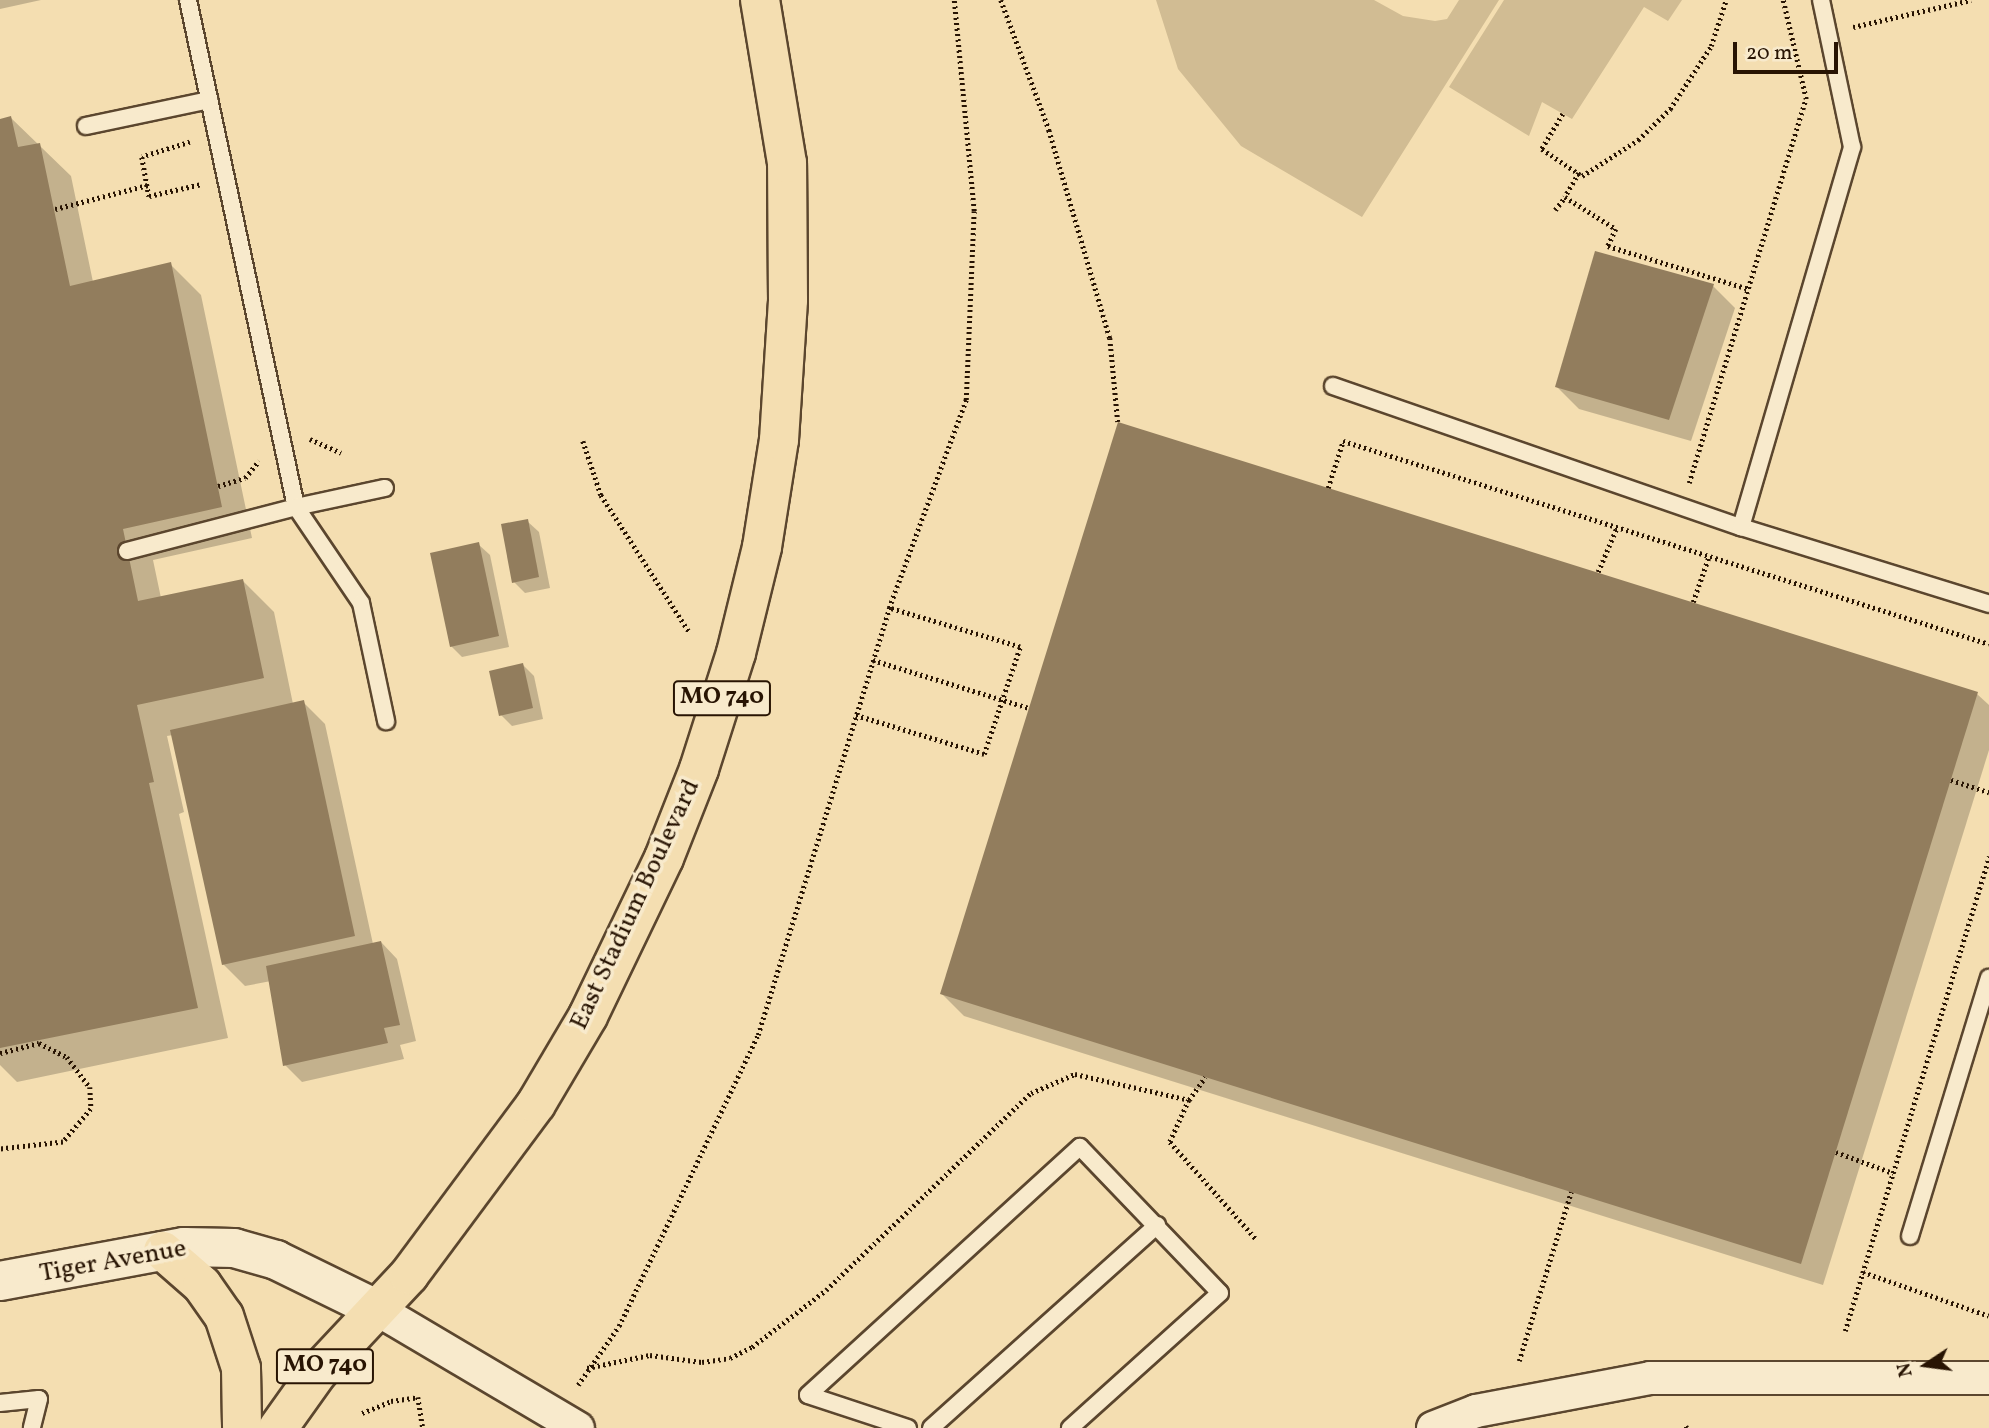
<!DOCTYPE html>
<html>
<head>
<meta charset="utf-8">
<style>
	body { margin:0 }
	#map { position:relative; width:1989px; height:1428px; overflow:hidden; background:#f4deb1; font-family:Vollkorn,serif }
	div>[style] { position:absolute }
	.green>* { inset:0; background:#d1bc93 }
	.shadow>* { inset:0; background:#0003 }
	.building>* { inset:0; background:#927d5d }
	.path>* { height:4.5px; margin-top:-2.25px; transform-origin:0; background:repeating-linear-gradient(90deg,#281403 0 2px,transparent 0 5.5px) }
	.roads { filter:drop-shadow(2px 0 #5b462e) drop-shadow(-2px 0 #5b462e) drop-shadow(0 2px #5b462e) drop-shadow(0 -2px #5b462e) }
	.lane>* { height:16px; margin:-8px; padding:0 8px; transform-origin:8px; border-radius:8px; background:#f8eacc }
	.street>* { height:32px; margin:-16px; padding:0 16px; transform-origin:16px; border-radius:16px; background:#f8eacc }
	.secondary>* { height:38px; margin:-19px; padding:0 19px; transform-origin:19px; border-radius:19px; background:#f8eacc }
	.primary>* { height:38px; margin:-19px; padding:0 19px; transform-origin:19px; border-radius:19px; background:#f4deb1 }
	span { translate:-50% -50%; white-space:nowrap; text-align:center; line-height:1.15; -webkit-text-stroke:7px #f8eacc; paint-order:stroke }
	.shield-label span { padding:2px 5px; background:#f8eacc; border:2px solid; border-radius:5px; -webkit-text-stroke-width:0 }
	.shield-label { font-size:24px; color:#281403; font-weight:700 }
	.street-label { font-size:26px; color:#281403 }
	.north { position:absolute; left:1891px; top:1330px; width:70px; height:70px; -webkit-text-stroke:5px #f8eacc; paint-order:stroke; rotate:257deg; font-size:19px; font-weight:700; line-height:28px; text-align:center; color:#281403 }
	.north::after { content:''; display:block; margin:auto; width:24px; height:32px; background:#281403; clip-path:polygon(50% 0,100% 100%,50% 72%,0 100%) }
	.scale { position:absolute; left:1733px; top:42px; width:105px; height:32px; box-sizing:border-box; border:4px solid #281403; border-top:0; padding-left:9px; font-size:21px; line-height:24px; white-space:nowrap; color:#281403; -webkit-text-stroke:5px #f8eacc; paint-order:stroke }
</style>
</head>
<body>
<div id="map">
	<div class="green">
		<i style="clip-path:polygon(1156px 0,1374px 0,1403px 16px,1435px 21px,1447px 19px,1459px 0,1499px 0,1362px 217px,1241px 146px,1178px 69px)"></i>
		<i style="clip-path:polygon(1504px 0,1682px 0,1668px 21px,1644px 7px,1572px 119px,1542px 102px,1529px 136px,1449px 87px)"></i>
	</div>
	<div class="shadow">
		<i style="clip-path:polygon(0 0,41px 0,0 9px)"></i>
		<i style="clip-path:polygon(11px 118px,71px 176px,93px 282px,170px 264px,201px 295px,252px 538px,153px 560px,161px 598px,243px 581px,274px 612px,293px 704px,303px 702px,325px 724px,373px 944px,381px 942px,397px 959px,416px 1041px,400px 1045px,404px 1059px,302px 1082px,285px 1065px,271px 981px,245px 986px,223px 964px,173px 735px,167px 736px,184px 812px,179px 814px,228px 1038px,17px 1082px,0 1065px,0 120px)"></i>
		<i style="clip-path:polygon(1713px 286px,1735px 308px,1691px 441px,1579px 409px,1557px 387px)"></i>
		<i style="clip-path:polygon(527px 521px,539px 532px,550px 588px,525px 593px,514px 582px)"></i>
		<i style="clip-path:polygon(478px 544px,490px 555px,509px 647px,462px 657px,451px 646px)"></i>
		<i style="clip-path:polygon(523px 665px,534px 676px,543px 719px,512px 726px,501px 715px)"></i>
		<i style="clip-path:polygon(1977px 694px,1989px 705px,1989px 750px,1823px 1285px,964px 1016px,942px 994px)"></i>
	</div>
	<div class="building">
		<i style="clip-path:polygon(11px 116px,18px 147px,40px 143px,70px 286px,171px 262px,222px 507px,123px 529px,138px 601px,243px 579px,264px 678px,137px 705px,154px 782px,149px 783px,198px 1008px,0 1048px,0 119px)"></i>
		<i style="clip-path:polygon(1595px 251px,1714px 284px,1669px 420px,1555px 387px)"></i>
		<i style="clip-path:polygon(1118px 422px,1978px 692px,1801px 1264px,940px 994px)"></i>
		<i style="clip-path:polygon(528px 519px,539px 577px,512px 583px,501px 524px)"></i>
		<i style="clip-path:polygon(479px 542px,499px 636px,450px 647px,430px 553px)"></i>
		<i style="clip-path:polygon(523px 663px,533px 708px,499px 716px,489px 671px)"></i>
		<i style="clip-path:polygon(304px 700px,355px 936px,222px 965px,170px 730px)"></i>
		<i style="clip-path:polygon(381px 941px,400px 1025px,384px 1028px,388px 1043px,283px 1066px,266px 966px)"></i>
	</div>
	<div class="path">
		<i style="left:1001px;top:0;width:139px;rotate:69.7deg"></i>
		<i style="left:1049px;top:130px;width:217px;rotate:73.7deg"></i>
		<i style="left:1110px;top:338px;width:84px;rotate:84.6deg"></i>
		<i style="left:1853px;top:27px;width:121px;rotate:-12.9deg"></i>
		<i style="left:1563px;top:114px;width:41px;rotate:121deg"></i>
		<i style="left:1542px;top:149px;width:48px;rotate:34deg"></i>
		<i style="left:1582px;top:176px;width:67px;rotate:-32.7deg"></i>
		<i style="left:1638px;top:140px;width:45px;rotate:-44.1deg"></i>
		<i style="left:1670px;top:109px;width:75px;rotate:-56.9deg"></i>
		<i style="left:1711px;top:46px;width:48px;rotate:-71.9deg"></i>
		<i style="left:190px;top:142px;width:50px;rotate:162.6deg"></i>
		<i style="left:142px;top:157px;width:40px;rotate:80deg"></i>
		<i style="left:149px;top:196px;width:54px;rotate:-12.8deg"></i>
		<i style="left:1579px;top:173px;width:28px;rotate:120deg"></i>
		<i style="left:1565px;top:197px;width:60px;rotate:32.1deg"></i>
		<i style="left:1616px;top:229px;width:19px;rotate:115deg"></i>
		<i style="left:1608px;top:246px;width:147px;rotate:17deg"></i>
		<i style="left:55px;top:209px;width:96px;rotate:-14.5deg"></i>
		<i style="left:1555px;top:210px;width:16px;rotate:-52deg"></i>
		<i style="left:310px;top:439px;width:34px;rotate:24deg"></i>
		<i style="left:583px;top:441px;width:57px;rotate:71.6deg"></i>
		<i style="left:601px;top:495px;width:164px;rotate:57.2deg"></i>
		<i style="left:1689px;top:483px;width:401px;rotate:-73.1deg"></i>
		<i style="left:1806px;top:99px;width:102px;rotate:-103.1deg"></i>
		<i style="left:218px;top:486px;width:28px;rotate:-17deg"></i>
		<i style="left:245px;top:478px;width:22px;rotate:-51deg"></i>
		<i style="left:1328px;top:488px;width:49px;rotate:-72.3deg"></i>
		<i style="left:1343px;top:441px;width:677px;rotate:17.44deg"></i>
		<i style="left:1598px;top:572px;width:49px;rotate:-67.1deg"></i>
		<i style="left:1693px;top:602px;width:49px;rotate:-70.8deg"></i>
		<i style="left:873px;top:660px;width:163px;rotate:17.1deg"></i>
		<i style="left:856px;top:715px;width:134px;rotate:16.9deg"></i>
		<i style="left:984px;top:754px;width:113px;rotate:-71.4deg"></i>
		<i style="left:1020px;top:647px;width:137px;rotate:-163.4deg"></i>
		<i style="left:1951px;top:780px;width:40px;rotate:18deg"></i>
		<i style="left:0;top:1053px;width:40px;rotate:-14.4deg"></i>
		<i style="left:39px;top:1043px;width:31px;rotate:27deg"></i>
		<i style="left:67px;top:1057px;width:38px;rotate:53deg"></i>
		<i style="left:90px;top:1087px;width:22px;rotate:87deg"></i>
		<i style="left:91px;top:1109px;width:43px;rotate:130.3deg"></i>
		<i style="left:63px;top:1142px;width:63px;rotate:173.7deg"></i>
		<i style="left:1189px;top:1100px;width:28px;rotate:-55deg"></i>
		<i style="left:1836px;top:1152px;width:61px;rotate:20.2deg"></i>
		<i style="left:1863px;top:1272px;width:133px;rotate:19.2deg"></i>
		<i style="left:1845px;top:1331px;width:496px;rotate:-73.1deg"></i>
		<i style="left:1519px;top:1361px;width:177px;rotate:-72.9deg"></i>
		<i style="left:587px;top:1368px;width:64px;rotate:-11.7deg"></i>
		<i style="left:650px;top:1355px;width:52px;rotate:7.7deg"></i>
		<i style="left:702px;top:1362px;width:28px;rotate:-8deg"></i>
		<i style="left:730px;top:1358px;width:25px;rotate:-27deg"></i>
		<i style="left:752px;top:1347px;width:93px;rotate:-37.6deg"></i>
		<i style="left:826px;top:1290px;width:284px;rotate:-43.9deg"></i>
		<i style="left:1031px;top:1093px;width:48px;rotate:-23.4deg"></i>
		<i style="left:1075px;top:1074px;width:117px;rotate:12.8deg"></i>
		<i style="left:1189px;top:1100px;width:46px;rotate:114.3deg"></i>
		<i style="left:1170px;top:1142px;width:131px;rotate:48.4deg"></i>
		<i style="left:578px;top:1385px;width:72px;rotate:-55.2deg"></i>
		<i style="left:619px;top:1326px;width:322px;rotate:-64.5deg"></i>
		<i style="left:758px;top:1035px;width:447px;rotate:-72.9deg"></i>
		<i style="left:889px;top:608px;width:222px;rotate:-69.7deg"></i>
		<i style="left:966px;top:400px;width:189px;rotate:-87.6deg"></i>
		<i style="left:974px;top:211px;width:212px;rotate:-95.4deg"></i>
		<i style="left:362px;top:1413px;width:31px;rotate:-22deg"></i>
		<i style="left:391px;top:1401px;width:27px;rotate:-8deg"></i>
		<i style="left:418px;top:1397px;width:31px;rotate:81deg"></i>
		<i style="left:1686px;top:1426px;width:2px;rotate:63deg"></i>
	</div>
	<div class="roads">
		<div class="lane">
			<i style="left:188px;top:0;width:518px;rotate:77.97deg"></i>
			<i style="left:296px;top:507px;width:91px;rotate:-12.1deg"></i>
			<i style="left:86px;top:126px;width:126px;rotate:-11.9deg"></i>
			<i style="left:1333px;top:386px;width:432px;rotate:19.1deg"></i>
			<i style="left:1741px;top:527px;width:260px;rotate:17.2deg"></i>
			<i style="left:1741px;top:527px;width:396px;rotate:-73.7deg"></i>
			<i style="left:1852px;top:147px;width:150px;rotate:-101.9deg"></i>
			<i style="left:127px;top:551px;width:175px;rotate:-14.6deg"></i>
			<i style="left:296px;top:507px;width:116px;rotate:55.9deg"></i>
			<i style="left:361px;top:603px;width:121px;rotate:78deg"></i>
			<i style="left:1910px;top:1236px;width:270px;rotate:-73deg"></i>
			<i style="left:0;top:1403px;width:39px;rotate:-6deg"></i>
			<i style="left:39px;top:1399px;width:30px;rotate:104deg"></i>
			<i style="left:908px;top:1428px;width:105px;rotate:-161.7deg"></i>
			<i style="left:808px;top:1395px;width:368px;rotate:-42.4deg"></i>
			<i style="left:1080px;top:1147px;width:202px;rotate:46.2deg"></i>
			<i style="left:1220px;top:1293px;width:202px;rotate:138deg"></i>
			<i style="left:931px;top:1428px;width:304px;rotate:-41.9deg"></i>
		</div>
		<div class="street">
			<i style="left:380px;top:1311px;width:230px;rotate:30.6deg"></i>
			<i style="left:1433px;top:1428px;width:46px;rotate:-21.6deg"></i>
			<i style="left:1476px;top:1411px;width:177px;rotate:-10.7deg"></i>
			<i style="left:1650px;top:1378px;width:339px"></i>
		</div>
		<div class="secondary">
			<i style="left:0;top:1281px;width:187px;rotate:-10.5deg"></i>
			<i style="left:184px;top:1247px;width:50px;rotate:1.1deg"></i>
			<i style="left:234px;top:1248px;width:44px;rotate:15.9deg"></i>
			<i style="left:276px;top:1260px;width:116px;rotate:26.1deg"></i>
		</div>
		<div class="primary">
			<i style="left:163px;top:1251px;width:52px;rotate:41.1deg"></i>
			<i style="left:202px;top:1285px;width:38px;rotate:55deg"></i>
			<i style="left:224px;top:1316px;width:55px;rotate:71.9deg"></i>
			<i style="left:241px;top:1368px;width:60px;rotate:89deg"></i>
			<i style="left:278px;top:1428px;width:69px;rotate:-54.5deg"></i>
			<i style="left:318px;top:1372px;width:133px;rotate:-46.8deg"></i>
			<i style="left:409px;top:1275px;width:213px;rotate:-53.4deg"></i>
			<i style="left:536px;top:1104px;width:102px;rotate:-59.4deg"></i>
			<i style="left:588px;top:1016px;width:175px;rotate:-64.3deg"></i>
			<i style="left:664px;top:858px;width:96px;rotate:-68.5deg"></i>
			<i style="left:699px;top:769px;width:122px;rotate:-72.3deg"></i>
			<i style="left:736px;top:653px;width:109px;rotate:-76.2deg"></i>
			<i style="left:762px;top:547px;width:108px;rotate:-81deg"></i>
			<i style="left:779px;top:440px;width:140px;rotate:-86.3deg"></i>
			<i style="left:788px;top:300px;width:137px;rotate:-90.4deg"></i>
			<i style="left:787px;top:163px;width:165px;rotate:-99.4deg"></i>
		</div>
	</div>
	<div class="shield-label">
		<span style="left:722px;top:698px">MO 740</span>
		<span style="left:325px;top:1366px">MO 740</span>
	</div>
	<div class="street-label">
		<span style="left:636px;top:905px;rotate:-65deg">East Stadium Boulevard</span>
		<span style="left:113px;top:1262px;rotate:-10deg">Tiger Avenue</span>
	</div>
	<div class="north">N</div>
	<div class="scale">20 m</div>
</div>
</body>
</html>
